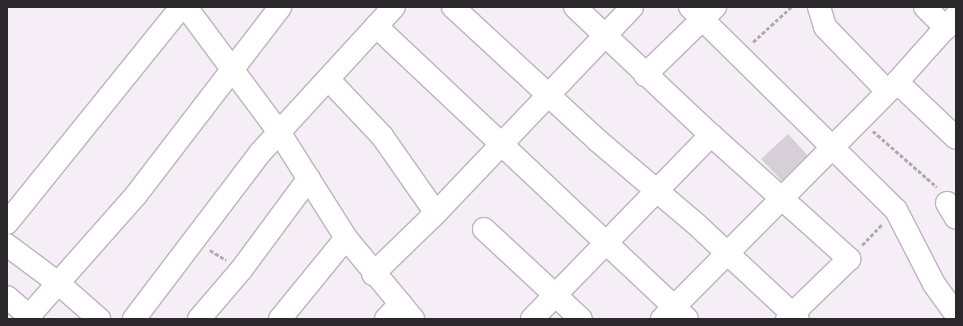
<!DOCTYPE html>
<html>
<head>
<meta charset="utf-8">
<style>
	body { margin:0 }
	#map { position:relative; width:963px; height:326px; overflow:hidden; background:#f6eef7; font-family:"Exo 2",sans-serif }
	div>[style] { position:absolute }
	.building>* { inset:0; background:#d7cfd8 }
	.path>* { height:2.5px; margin-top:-1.25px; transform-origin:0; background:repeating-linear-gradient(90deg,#afa9b0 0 4px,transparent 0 6px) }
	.roads { filter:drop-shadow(1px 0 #bcb4bd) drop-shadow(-1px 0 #bcb4bd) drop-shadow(0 1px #bcb4bd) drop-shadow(0 -1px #bcb4bd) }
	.minor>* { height:22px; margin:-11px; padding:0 11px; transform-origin:11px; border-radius:11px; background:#fff }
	span { translate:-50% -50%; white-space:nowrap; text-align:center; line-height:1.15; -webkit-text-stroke:3px #fff; paint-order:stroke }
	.frame { position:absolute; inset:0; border:8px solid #2b282b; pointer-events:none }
</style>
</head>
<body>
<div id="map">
	<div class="building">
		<i style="clip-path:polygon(788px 134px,811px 159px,785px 184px,761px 159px)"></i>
	</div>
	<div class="path">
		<i style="left:753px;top:42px;width:52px;rotate:-42.6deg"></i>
		<i style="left:873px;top:131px;width:85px;rotate:41.2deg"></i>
		<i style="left:862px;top:245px;width:29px;rotate:-46deg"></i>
		<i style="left:210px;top:250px;width:19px;rotate:32deg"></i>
	</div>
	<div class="roads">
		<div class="minor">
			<i style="left:186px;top:7px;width:156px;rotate:53.4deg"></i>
			<i style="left:279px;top:132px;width:125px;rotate:57.7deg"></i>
			<i style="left:346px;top:238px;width:105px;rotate:50.4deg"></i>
			<i style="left:453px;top:7px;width:196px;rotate:42.7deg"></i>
			<i style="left:597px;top:140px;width:130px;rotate:40.3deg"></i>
			<i style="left:696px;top:224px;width:139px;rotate:43deg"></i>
			<i style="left:575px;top:7px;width:187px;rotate:43.3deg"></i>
			<i style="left:690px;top:7px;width:289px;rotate:44.6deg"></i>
			<i style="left:896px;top:210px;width:83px;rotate:62.8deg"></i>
			<i style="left:934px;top:284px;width:37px;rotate:54deg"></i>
			<i style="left:819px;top:7px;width:21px;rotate:73deg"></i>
			<i style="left:825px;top:27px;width:89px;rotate:45.9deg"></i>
			<i style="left:925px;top:7px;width:30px;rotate:45deg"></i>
			<i style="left:376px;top:26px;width:427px;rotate:43.3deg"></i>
			<i style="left:645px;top:75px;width:98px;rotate:-44.2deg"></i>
			<i style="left:328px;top:79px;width:79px;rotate:46.5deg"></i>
			<i style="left:382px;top:136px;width:94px;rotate:55deg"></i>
			<i style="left:897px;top:82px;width:81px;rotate:43.5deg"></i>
			<i style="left:947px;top:203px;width:17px;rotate:59deg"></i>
			<i style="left:7px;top:223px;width:277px;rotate:-51.1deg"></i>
			<i style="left:484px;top:229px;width:132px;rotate:42.9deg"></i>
			<i style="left:7px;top:245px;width:64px;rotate:36.7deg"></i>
			<i style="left:58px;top:283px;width:55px;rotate:41.3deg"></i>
			<i style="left:373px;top:274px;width:88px;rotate:-44.1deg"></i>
			<i style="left:436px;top:213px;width:284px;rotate:-46.4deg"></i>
			<i style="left:7px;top:297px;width:33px;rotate:41deg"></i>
			<i style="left:29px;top:316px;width:162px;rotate:-48.5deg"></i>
			<i style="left:136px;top:195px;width:237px;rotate:-52.5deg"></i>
			<i style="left:134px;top:319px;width:208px;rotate:-52.8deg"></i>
			<i style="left:260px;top:153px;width:198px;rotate:-47.5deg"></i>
			<i style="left:199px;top:319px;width:65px;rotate:-49.4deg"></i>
			<i style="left:241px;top:270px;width:114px;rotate:-53.5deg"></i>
			<i style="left:280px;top:319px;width:104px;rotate:-50.8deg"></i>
			<i style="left:386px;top:319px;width:21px;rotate:-47deg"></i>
			<i style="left:532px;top:319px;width:257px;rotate:-45.8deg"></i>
			<i style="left:711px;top:135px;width:186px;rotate:41.9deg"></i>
			<i style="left:849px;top:259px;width:86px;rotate:135.9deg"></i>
			<i style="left:662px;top:319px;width:334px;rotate:-45.2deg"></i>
			<i style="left:897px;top:82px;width:89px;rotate:-48.2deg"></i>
		</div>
	</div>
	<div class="frame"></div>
</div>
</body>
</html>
